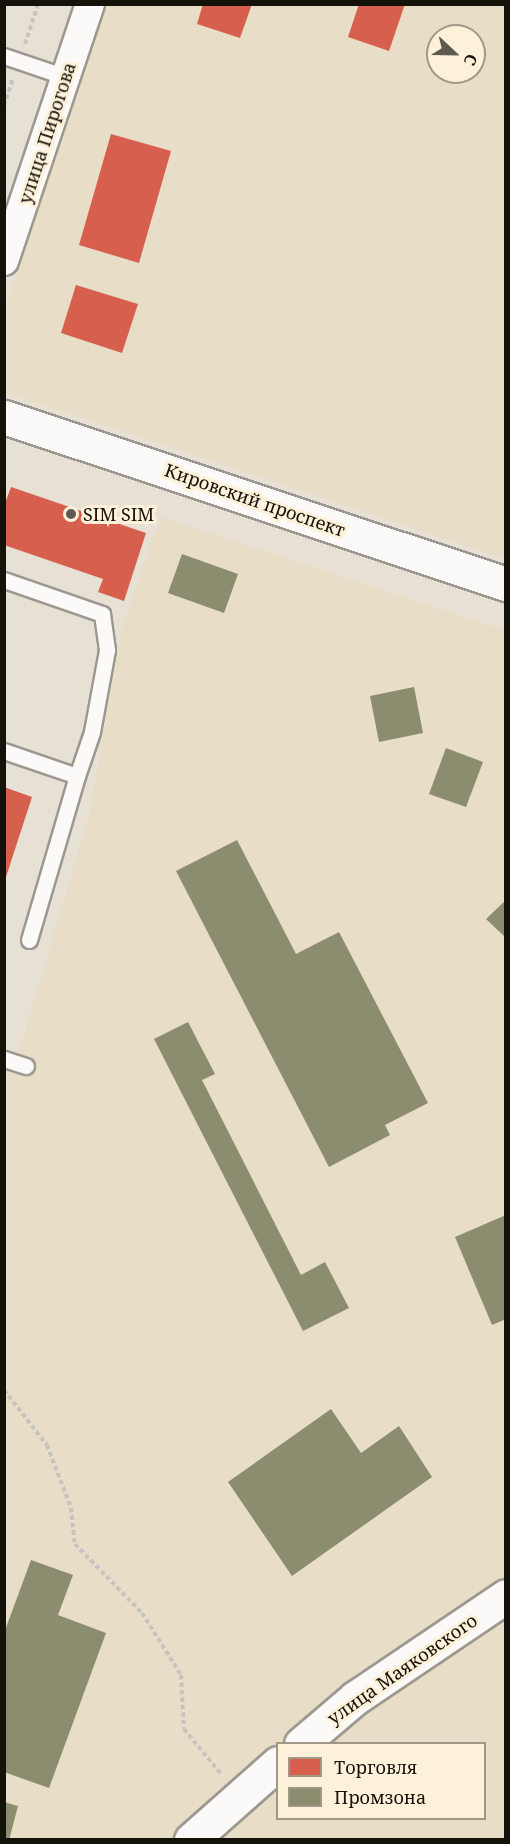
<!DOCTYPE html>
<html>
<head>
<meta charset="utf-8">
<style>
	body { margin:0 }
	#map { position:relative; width:510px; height:1844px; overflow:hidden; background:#e7e1d5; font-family:"Noto Serif",serif }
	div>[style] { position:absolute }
	.built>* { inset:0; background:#e8ddc7 }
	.shops>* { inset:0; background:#d6604d }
	.industry>* { inset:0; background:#8c8c6e }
	.path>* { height:4px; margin-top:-2px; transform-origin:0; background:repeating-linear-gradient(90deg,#c6c4be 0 4.5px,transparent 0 7.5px) }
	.roads { filter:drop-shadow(2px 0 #9c988f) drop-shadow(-2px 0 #9c988f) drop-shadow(0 2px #9c988f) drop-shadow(0 -2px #9c988f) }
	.service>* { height:15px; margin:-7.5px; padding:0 7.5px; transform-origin:7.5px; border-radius:7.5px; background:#fbfaf9 }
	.minor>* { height:28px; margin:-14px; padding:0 14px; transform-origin:14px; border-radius:14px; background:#fbfaf9 }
	.tertiary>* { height:33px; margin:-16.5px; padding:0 16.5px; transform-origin:16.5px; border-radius:16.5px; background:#fbfaf9 }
	.secondary>* { height:33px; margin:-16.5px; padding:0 16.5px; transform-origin:16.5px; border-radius:16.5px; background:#fbfaf9 }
	.dots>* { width:16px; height:16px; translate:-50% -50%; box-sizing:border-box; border:3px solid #fdf1da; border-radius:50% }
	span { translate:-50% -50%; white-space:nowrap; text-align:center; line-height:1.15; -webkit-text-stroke:6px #fdf1da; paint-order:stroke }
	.street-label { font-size:18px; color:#15120a }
	.poi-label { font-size:18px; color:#15120a }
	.left { translate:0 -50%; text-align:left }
	.frame { position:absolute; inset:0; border:6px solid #15120a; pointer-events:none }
	.legend { position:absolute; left:276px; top:1742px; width:210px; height:78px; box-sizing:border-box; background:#fdf1da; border:2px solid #a09887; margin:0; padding:8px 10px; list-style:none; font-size:18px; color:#15120a }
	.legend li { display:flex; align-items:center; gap:12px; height:30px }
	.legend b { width:30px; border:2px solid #a09887 }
	.north { position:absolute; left:426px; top:24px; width:60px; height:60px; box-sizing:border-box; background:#fdf1da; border:2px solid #a09887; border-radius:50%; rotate:112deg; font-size:16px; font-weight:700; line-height:24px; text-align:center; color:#15120a }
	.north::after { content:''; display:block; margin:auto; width:21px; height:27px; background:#5e5a51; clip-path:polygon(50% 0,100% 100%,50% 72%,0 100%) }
</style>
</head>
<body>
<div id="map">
	<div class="built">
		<i style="clip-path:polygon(evenodd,106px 5px,505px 5px,505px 559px,5px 393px,5px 308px,106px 5px,438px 36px,474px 36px,474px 72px,438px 72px,438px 36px)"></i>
		<i style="clip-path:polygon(evenodd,161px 517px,505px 630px,505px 1839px,5px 1840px,5px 1061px,21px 1045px,90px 811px,122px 626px,161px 517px,278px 1744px,484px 1744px,484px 1818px,278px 1818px,278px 1744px)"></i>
	</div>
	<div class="shops">
		<i style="clip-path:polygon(203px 4px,252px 4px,240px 38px,197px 24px)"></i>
		<i style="clip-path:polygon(359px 4px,405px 4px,389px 51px,348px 37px)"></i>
		<i style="clip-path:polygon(111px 134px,171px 151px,139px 263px,79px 245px)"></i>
		<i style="clip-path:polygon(76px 285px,138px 304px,122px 353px,61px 333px)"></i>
		<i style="clip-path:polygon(11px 487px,146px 533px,124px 601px,98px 592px,103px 579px,4px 545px,4px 506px)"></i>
		<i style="clip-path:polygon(4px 787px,32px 797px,5px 880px,4px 880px)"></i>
	</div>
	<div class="industry">
		<i style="clip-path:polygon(182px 554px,238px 574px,224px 613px,168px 593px)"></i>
		<i style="clip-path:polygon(414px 687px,423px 733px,379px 742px,370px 696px)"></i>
		<i style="clip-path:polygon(446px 748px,483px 762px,466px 807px,429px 794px)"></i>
		<i style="clip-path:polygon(237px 840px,296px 954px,339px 932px,428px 1103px,385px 1125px,390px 1135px,329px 1167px,176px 871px)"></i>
		<i style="clip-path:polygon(506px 900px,506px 938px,486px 919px)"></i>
		<i style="clip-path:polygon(188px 1022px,215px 1074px,202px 1080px,301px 1275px,325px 1262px,349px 1308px,303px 1331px,154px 1039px)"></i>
		<i style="clip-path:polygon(506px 1215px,506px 1319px,492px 1325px,455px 1237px)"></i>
		<i style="clip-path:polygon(331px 1409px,361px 1453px,399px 1426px,432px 1477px,292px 1576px,228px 1482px)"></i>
		<i style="clip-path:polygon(31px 1560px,73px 1575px,58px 1615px,106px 1633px,49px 1788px,4px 1772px,4px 1633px)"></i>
		<i style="clip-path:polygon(4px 1802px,18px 1806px,9px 1840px,4px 1840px)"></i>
	</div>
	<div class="path">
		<i style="left:25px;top:44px;width:42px;rotate:-72deg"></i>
		<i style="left:4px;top:106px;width:28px;rotate:-72deg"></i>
		<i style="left:4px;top:1390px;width:70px;rotate:52deg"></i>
		<i style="left:47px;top:1445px;width:67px;rotate:69.1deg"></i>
		<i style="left:71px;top:1508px;width:36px;rotate:84deg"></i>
		<i style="left:75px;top:1544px;width:96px;rotate:45.8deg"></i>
		<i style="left:142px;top:1613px;width:73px;rotate:57.8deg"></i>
		<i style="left:181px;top:1675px;width:54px;rotate:86.8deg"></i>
		<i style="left:184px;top:1729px;width:58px;rotate:50.6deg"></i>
	</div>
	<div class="roads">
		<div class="service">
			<i style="left:4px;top:56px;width:65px;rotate:18.7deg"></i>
			<i style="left:4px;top:580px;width:104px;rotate:19.1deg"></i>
			<i style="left:102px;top:614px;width:36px;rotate:82deg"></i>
			<i style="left:107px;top:650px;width:83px;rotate:100.4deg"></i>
			<i style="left:92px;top:732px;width:46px;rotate:108.8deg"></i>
			<i style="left:77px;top:776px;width:77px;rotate:-161.1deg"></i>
			<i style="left:29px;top:940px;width:171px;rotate:-73.7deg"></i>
			<i style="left:4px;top:1059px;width:23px;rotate:18deg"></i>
		</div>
		<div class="minor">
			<i style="left:4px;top:261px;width:271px;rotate:-71.5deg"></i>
		</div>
		<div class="tertiary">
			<i style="left:301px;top:1744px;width:71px;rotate:-40.4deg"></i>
			<i style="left:355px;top:1698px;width:182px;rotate:-34deg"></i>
			<i style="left:191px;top:1840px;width:116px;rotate:-41.5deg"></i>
		</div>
		<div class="secondary">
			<i style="left:4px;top:417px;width:529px;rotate:18.4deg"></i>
		</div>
	</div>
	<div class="dots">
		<i style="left:71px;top:514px;background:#5e5a51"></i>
	</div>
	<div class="street-label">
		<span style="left:47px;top:133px;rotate:-72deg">улица Пирогова</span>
		<span style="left:255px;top:500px;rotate:19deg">Кировский проспект</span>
		<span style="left:402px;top:1669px;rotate:-35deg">улица Маяковского</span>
	</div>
	<div class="poi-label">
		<span class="left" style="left:83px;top:514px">SIM SIM</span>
	</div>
	<div class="frame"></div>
	<ul class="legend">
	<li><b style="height:16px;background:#d6604d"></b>Торговля</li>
	<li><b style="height:16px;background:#8c8c6e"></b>Промзона</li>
	</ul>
	<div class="north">С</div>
</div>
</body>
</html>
